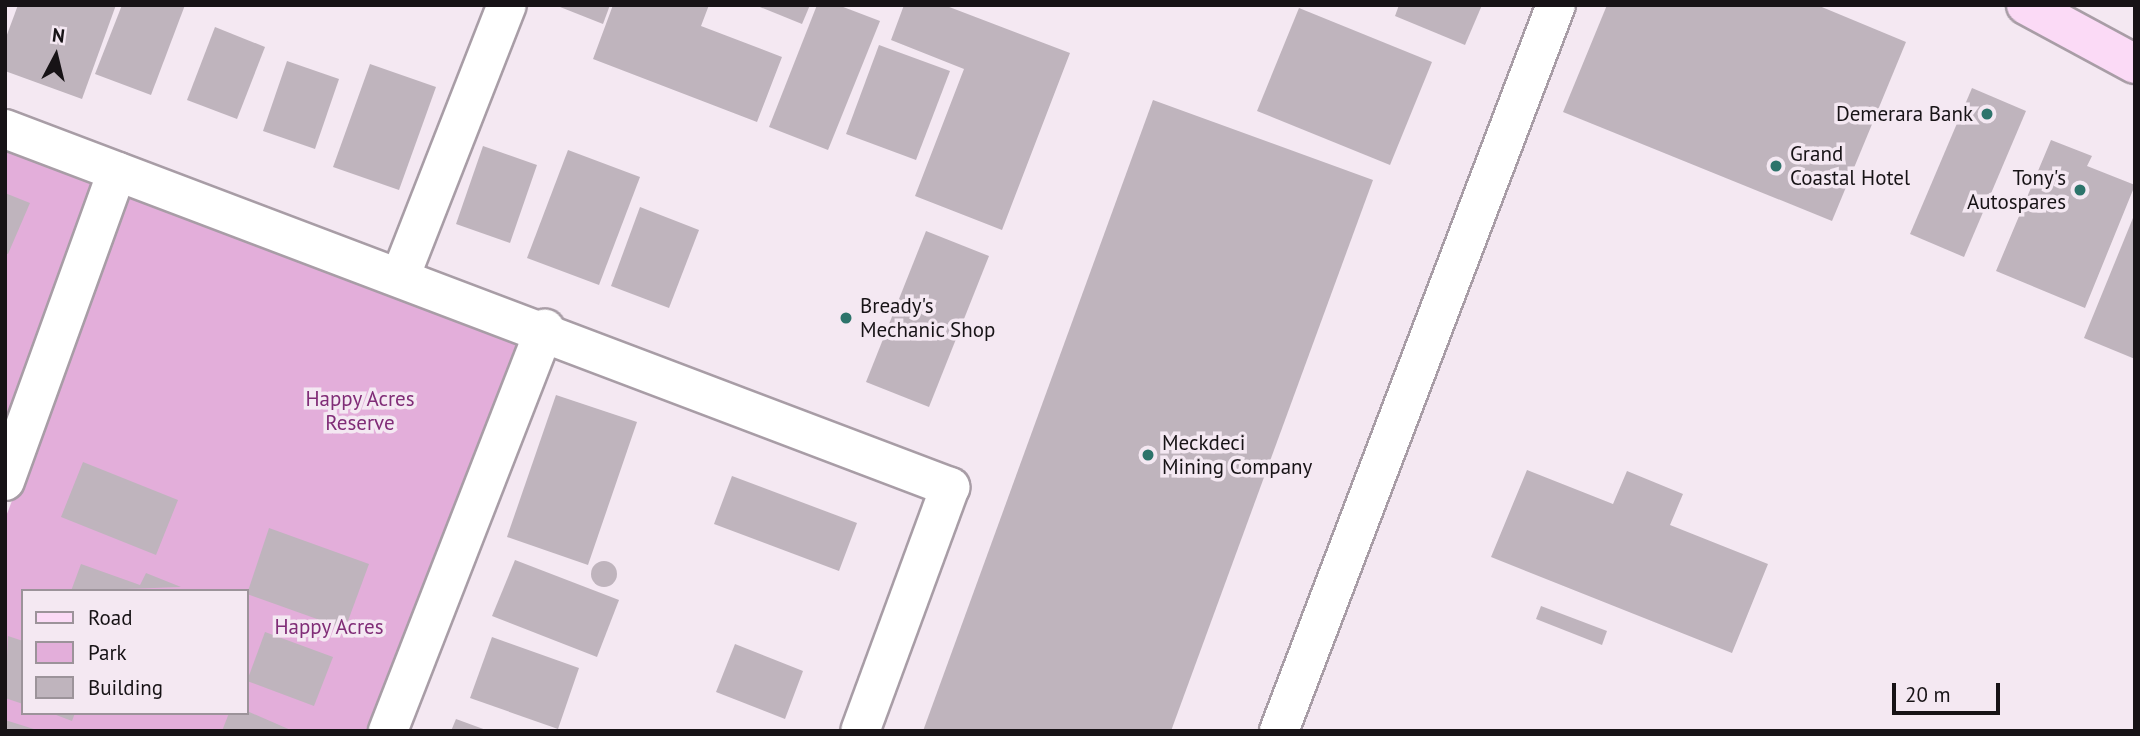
<!DOCTYPE html>
<html>
<head>
<meta charset="utf-8">
<style>
	body { margin:0 }
	#map { position:relative; width:2140px; height:736px; overflow:hidden; background:#f4e8f2; font-family:"PT Sans",sans-serif }
	div>[style] { position:absolute }
	.green>* { inset:0; background:#e3aeda }
	.building>* { inset:0; background:#bfb4bd }
	.round { border-radius:50% }
	.roads { filter:drop-shadow(2px 0 #a89da6) drop-shadow(-2px 0 #a89da6) drop-shadow(0 2px #a89da6) drop-shadow(0 -2px #a89da6) }
	.street>* { height:38px; margin:-19px; padding:0 19px; transform-origin:19px; border-radius:19px; background:#fff }
	.primary>* { height:38px; margin:-19px; padding:0 19px; transform-origin:19px; border-radius:19px; background:#fbdaf6 }
	.dots>* { width:19px; height:19px; translate:-50% -50%; box-sizing:border-box; border:4px solid #f4e8f2; border-radius:50% }
	span { translate:-50% -50%; white-space:nowrap; text-align:center; line-height:1.15; -webkit-text-stroke:7px #f4e8f2; paint-order:stroke }
	.poi-label { font-size:21px; color:#171316 }
	.right { translate:-100% -50%; text-align:right }
	.left { translate:0 -50%; text-align:left }
	.park-label { font-size:21px; color:#802d77 }
	.frame { position:absolute; inset:0; border:7px solid #171316; pointer-events:none }
	.legend { position:absolute; left:21px; top:589px; width:228px; height:126px; box-sizing:border-box; background:#f4e8f2; border:2px solid #9c939a; margin:0; padding:9px 12px; list-style:none; font-size:21px; color:#171316 }
	.legend li { display:flex; align-items:center; gap:14px; height:35px }
	.legend b { width:35px; border:2px solid #9c939a }
	.north { position:absolute; left:21px; top:21px; width:70px; height:70px; -webkit-text-stroke:5px #f4e8f2; paint-order:stroke; rotate:7deg; font-size:19px; font-weight:700; line-height:28px; text-align:center; color:#171316 }
	.north::after { content:''; display:block; margin:auto; width:24px; height:32px; background:#171316; clip-path:polygon(50% 0,100% 100%,50% 72%,0 100%) }
	.scale { position:absolute; left:1892px; top:683px; width:108px; height:32px; box-sizing:border-box; border:4px solid #171316; border-top:0; padding-left:9px; font-size:21px; line-height:24px; white-space:nowrap; color:#171316; -webkit-text-stroke:5px #f4e8f2; paint-order:stroke }
</style>
</head>
<body>
<div id="map">
	<div class="green">
		<i style="clip-path:polygon(5px 147px,100px 183px,5px 432px)"></i>
		<i style="clip-path:polygon(evenodd,132px 189px,535px 336px,376px 731px,5px 731px,5px 519px,132px 189px,23px 591px,247px 591px,247px 713px,23px 713px,23px 591px)"></i>
	</div>
	<div class="building">
		<i style="clip-path:polygon(18px 5px,116px 5px,82px 99px,5px 71px,5px 40px)"></i>
		<i style="clip-path:polygon(122px 5px,185px 5px,151px 95px,95px 74px)"></i>
		<i style="clip-path:polygon(555px 5px,610px 5px,603px 24px)"></i>
		<i style="clip-path:polygon(613px 5px,709px 5px,701px 26px,782px 57px,757px 122px,593px 59px)"></i>
		<i style="clip-path:polygon(755px 5px,810px 5px,802px 24px)"></i>
		<i style="clip-path:polygon(817px 5px,838px 5px,880px 21px,828px 150px,769px 127px)"></i>
		<i style="clip-path:polygon(904px 5px,944px 5px,1070px 53px,1002px 230px,915px 196px,964px 69px,891px 40px)"></i>
		<i style="clip-path:polygon(1399px 5px,1482px 5px,1465px 45px,1395px 16px)"></i>
		<i style="clip-path:polygon(1607px 5px,1817px 5px,1906px 42px,1832px 221px,1563px 112px)"></i>
		<i style="clip-path:polygon(1299px 8px,1432px 62px,1390px 165px,1257px 111px)"></i>
		<i style="clip-path:polygon(215px 27px,265px 47px,237px 119px,187px 100px)"></i>
		<i style="clip-path:polygon(879px 45px,950px 71px,916px 160px,846px 134px)"></i>
		<i style="clip-path:polygon(287px 61px,339px 79px,315px 149px,263px 131px)"></i>
		<i style="clip-path:polygon(370px 64px,436px 87px,399px 190px,333px 167px)"></i>
		<i style="clip-path:polygon(1972px 88px,2026px 111px,1964px 257px,1910px 234px)"></i>
		<i style="clip-path:polygon(1153px 100px,1373px 180px,1171px 731px,923px 731px)"></i>
		<i style="clip-path:polygon(2051px 140px,2092px 156px,2087px 166px,2135px 185px,2085px 308px,1996px 271px)"></i>
		<i style="clip-path:polygon(483px 146px,537px 165px,510px 243px,456px 224px)"></i>
		<i style="clip-path:polygon(568px 150px,640px 177px,599px 285px,527px 258px)"></i>
		<i style="clip-path:polygon(5px 193px,30px 203px,8px 254px,5px 253px)"></i>
		<i style="clip-path:polygon(640px 207px,699px 230px,669px 308px,611px 286px)"></i>
		<i style="clip-path:polygon(2135px 213px,2135px 359px,2084px 338px)"></i>
		<i style="clip-path:polygon(926px 231px,989px 256px,929px 407px,866px 382px)"></i>
		<i style="clip-path:polygon(556px 395px,637px 422px,588px 565px,507px 537px)"></i>
		<i style="clip-path:polygon(83px 462px,178px 500px,156px 555px,61px 517px)"></i>
		<i style="clip-path:polygon(1527px 470px,1613px 504px,1627px 471px,1683px 494px,1670px 525px,1768px 564px,1732px 653px,1491px 557px)"></i>
		<i style="clip-path:polygon(732px 476px,857px 523px,839px 571px,714px 524px)"></i>
		<i style="clip-path:polygon(269px 528px,369px 564px,345px 629px,247px 594px)"></i>
		<i style="clip-path:polygon(515px 560px,619px 600px,597px 657px,492px 616px)"></i>
		<i class="round" style="left:591px;top:561px;width:26px;height:26px"></i>
		<i style="clip-path:polygon(81px 564px,140px 585px,146px 573px,181px 587px,71px 591px)"></i>
		<i style="clip-path:polygon(1541px 606px,1607px 631px,1602px 645px,1536px 619px)"></i>
		<i style="clip-path:polygon(265px 632px,333px 657px,314px 706px,247px 681px)"></i>
		<i style="clip-path:polygon(8px 636px,23px 641px,23px 704px,5px 698px)"></i>
		<i style="clip-path:polygon(492px 637px,579px 668px,558px 729px,470px 698px)"></i>
		<i style="clip-path:polygon(735px 644px,803px 671px,785px 719px,716px 692px)"></i>
		<i style="clip-path:polygon(247px 711px,293px 731px,222px 731px,229px 713px)"></i>
		<i style="clip-path:polygon(51px 713px,75px 713px,72px 721px)"></i>
		<i style="clip-path:polygon(456px 719px,486px 730px,486px 731px,451px 731px)"></i>
		<i style="clip-path:polygon(5px 720px,37px 730px,37px 731px,5px 731px)"></i>
	</div>
	<div class="roads">
		<div class="street">
			<i style="left:5px;top:129px;width:1011px;rotate:20.75deg"></i>
			<i style="left:950px;top:487px;width:260px;rotate:110.2deg"></i>
			<i style="left:401px;top:275px;width:290px;rotate:-68.6deg"></i>
			<i style="left:5px;top:481px;width:329px;rotate:-70.1deg"></i>
			<i style="left:388px;top:731px;width:432px;rotate:-68.7deg"></i>
			<i style="left:1279px;top:731px;width:777px;rotate:-69.12deg"></i>
		</div>
		<div class="primary">
			<i style="left:2026px;top:5px;width:124px;rotate:28.4deg"></i>
		</div>
	</div>
	<div class="dots">
		<i style="left:1987px;top:114px;background:#2d746b"></i>
		<i style="left:1776px;top:166px;background:#2d746b"></i>
		<i style="left:2080px;top:190px;background:#2d746b"></i>
		<i style="left:846px;top:318px;background:#2d746b"></i>
		<i style="left:1148px;top:455px;background:#2d746b"></i>
	</div>
	<div class="poi-label">
		<span class="right" style="left:1973px;top:114px">Demerara Bank</span>
		<span class="left" style="left:1790px;top:166px">Grand<br>Coastal Hotel</span>
		<span class="right" style="left:2066px;top:190px">Tony's<br>Autospares</span>
		<span class="left" style="left:860px;top:318px">Bready's<br>Mechanic Shop</span>
		<span class="left" style="left:1162px;top:455px">Meckdeci<br>Mining Company</span>
	</div>
	<div class="park-label">
		<span style="left:360px;top:411px">Happy Acres<br>Reserve</span>
		<span style="left:329px;top:627px">Happy Acres</span>
	</div>
	<div class="frame"></div>
	<ul class="legend">
	<li><b style="height:9px;background:#fbdaf6"></b>Road</li>
	<li><b style="height:19px;background:#e3aeda"></b>Park</li>
	<li><b style="height:19px;background:#bfb4bd"></b>Building</li>
	</ul>
	<div class="north">N</div>
	<div class="scale">20 m</div>
</div>
</body>
</html>
